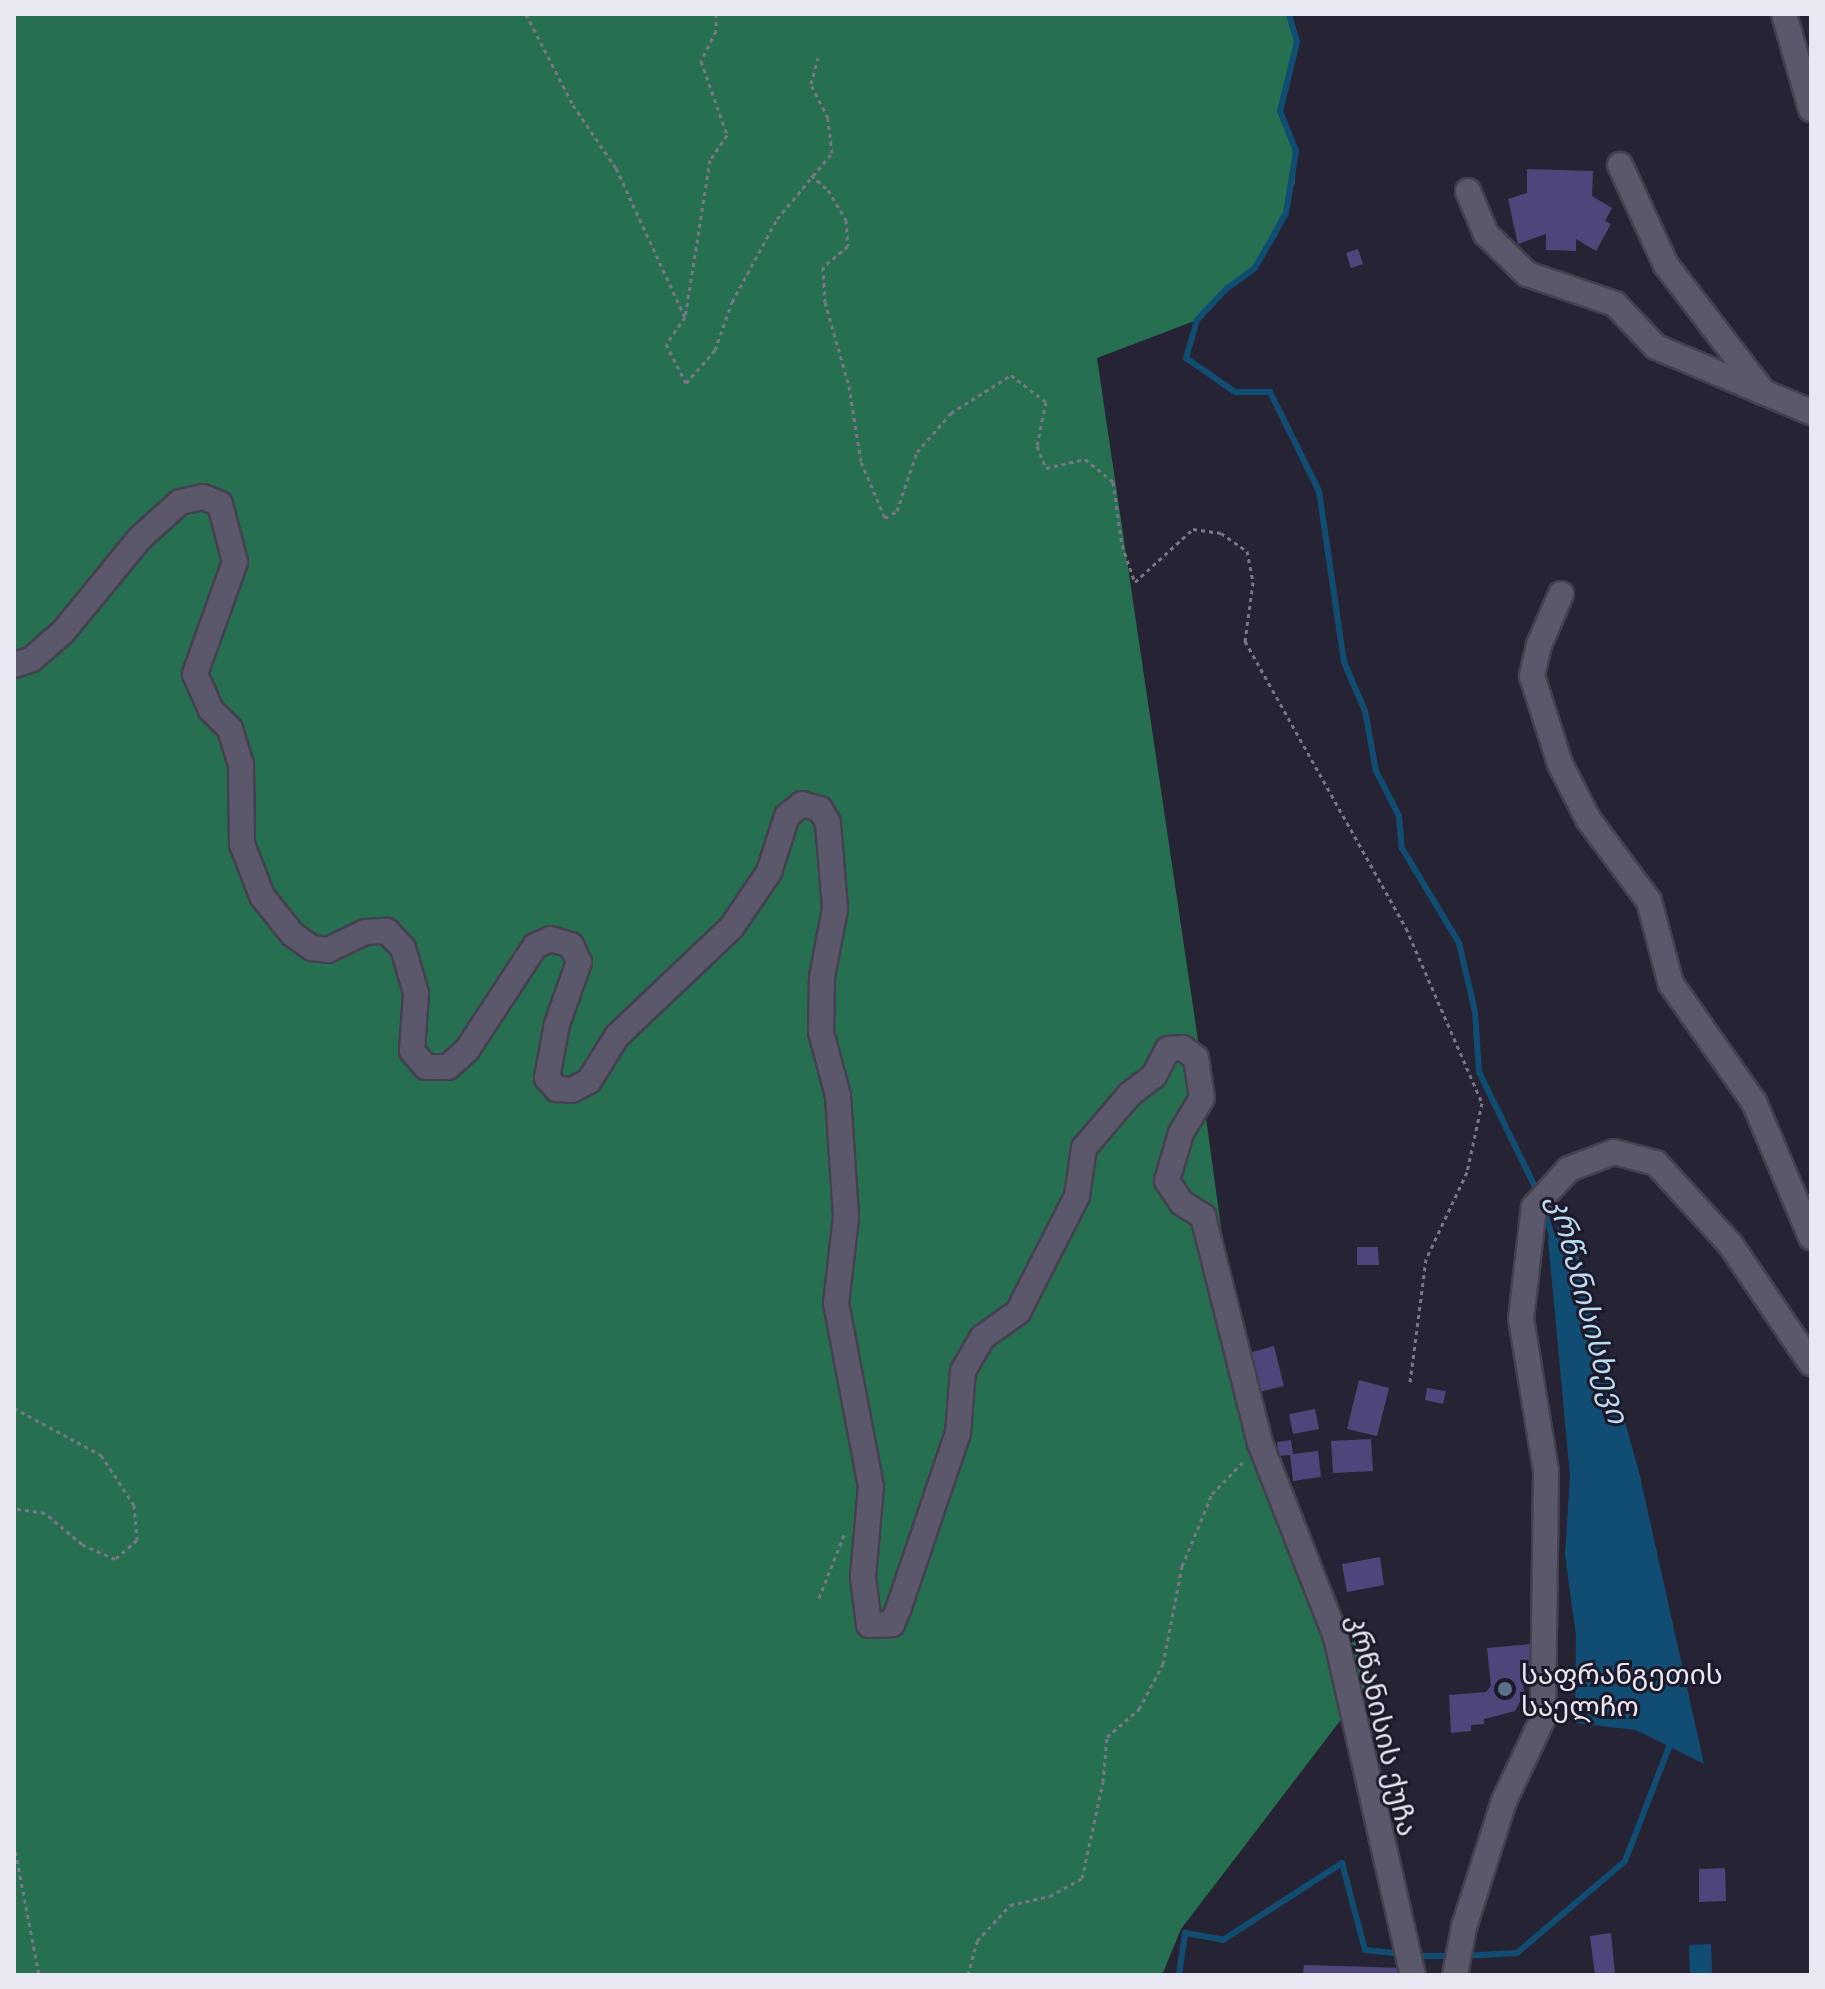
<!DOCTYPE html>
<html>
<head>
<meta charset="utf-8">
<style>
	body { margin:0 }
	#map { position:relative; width:1825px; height:1989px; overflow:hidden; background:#262434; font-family:"Noto Serif","Noto Sans Georgian",serif }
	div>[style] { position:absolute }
	.forest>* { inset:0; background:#276f51 }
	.water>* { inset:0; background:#114d73 }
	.stream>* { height:6px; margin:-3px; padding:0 3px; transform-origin:3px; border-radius:3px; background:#114d73 }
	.building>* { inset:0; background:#4e457a }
	.path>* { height:3px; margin-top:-1.5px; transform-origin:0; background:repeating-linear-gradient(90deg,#787785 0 4px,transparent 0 8px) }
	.roads { filter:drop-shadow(2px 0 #43414f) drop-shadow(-2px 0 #43414f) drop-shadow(0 2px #43414f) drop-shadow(0 -2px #43414f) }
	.minor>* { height:24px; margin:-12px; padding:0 12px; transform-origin:12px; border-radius:12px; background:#5a586a }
	.dots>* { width:22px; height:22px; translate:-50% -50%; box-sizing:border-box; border:4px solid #1c1a2a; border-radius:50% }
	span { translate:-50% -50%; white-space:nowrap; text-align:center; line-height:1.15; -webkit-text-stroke:6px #1c1a2a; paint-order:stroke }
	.poi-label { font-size:28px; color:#e8e7f2 }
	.left { translate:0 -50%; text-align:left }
	.street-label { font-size:28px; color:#e8e7f2 }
	.water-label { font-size:30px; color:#bcdbf3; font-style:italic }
	.frame { position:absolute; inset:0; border:16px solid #e8e7f2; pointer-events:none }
</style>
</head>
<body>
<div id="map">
	<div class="forest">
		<i style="clip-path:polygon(14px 14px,1289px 14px,1297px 42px,1280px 111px,1296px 151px,1295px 182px,1277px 236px,1255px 268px,1227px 288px,1197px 320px,1097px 358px,1199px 1047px,1213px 1082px,1214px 1103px,1206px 1118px,1236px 1337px,1275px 1469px,1372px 1679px,1181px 1929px,1162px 1975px,14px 1975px)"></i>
	</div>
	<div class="water">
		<i style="clip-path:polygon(1559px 1225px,1574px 1240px,1639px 1472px,1704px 1764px,1636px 1730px,1575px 1723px,1576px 1635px,1565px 1555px,1570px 1476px,1548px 1239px)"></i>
		<i style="clip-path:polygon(1711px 1944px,1712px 1975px,1690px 1975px,1689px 1945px)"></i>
	</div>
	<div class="stream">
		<i style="left:1289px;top:14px;width:29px;rotate:74deg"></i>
		<i style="left:1297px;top:42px;width:71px;rotate:103.8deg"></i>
		<i style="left:1280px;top:111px;width:43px;rotate:68.2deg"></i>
		<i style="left:1296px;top:151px;width:63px;rotate:99.2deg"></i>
		<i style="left:1286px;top:213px;width:63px;rotate:119.4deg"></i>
		<i style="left:1255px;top:268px;width:34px;rotate:144deg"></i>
		<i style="left:1227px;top:288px;width:44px;rotate:133.2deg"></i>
		<i style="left:1197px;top:320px;width:40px;rotate:106deg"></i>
		<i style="left:1186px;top:358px;width:60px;rotate:34.8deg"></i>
		<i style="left:1235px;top:392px;width:35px"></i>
		<i style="left:1270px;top:392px;width:110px;rotate:63.7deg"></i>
		<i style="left:1319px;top:491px;width:173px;rotate:81.7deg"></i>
		<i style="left:1344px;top:662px;width:53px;rotate:66.8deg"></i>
		<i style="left:1365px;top:711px;width:61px;rotate:79.6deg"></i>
		<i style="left:1376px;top:771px;width:51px;rotate:62.9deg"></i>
		<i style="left:1399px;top:816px;width:32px;rotate:85deg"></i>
		<i style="left:1402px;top:848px;width:111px;rotate:59deg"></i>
		<i style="left:1459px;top:943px;width:71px;rotate:76.9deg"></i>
		<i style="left:1475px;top:1012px;width:60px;rotate:86.2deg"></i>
		<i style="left:1479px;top:1072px;width:137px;rotate:64deg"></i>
		<i style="left:1543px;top:1205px;width:36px;rotate:74deg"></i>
		<i style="left:1415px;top:1956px;width:36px"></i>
		<i style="left:1463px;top:1956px;width:54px;rotate:-3.2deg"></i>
		<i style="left:1517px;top:1953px;width:142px;rotate:-40.4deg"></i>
		<i style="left:1625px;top:1861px;width:128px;rotate:-68.9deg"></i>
		<i style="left:1179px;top:1975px;width:42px;rotate:-81.9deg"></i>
		<i style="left:1185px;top:1933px;width:39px;rotate:10deg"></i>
		<i style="left:1223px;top:1940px;width:142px;rotate:-32.9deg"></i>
		<i style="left:1342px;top:1863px;width:90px;rotate:75.2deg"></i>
		<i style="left:1365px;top:1950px;width:39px;rotate:6deg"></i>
	</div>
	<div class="building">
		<i style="clip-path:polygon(1527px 169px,1593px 171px,1592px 196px,1612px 208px,1605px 221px,1611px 224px,1596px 251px,1576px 239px,1576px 251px,1546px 250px,1546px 234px,1518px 244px,1508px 199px,1527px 193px)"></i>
		<i style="clip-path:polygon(1358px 249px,1363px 264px,1351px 268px,1346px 253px)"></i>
		<i style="clip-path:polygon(1357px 1247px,1378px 1247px,1379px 1265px,1357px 1265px)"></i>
		<i style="clip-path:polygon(1274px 1346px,1284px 1386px,1259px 1392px,1249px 1353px)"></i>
		<i style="clip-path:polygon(1359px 1380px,1389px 1388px,1377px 1436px,1347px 1429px)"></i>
		<i style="clip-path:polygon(1427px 1388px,1446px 1391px,1443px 1404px,1425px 1400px)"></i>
		<i style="clip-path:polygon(1315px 1409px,1319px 1429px,1293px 1434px,1289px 1414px)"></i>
		<i style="clip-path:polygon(1371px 1439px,1373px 1471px,1333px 1473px,1331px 1441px)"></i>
		<i style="clip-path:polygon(1291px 1440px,1293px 1454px,1318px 1451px,1321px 1477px,1293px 1481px,1290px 1455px,1279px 1456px,1277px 1442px)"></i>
		<i style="clip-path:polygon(1380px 1557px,1384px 1585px,1347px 1592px,1342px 1564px)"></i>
		<i style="clip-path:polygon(1531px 1644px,1529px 1676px,1523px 1677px,1524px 1694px,1515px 1711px,1484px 1719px,1484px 1724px,1471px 1725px,1471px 1731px,1451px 1733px,1449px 1695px,1486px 1692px,1491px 1686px,1487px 1648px)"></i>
		<i style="clip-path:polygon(1725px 1868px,1726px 1901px,1699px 1902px,1699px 1869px)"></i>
		<i style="clip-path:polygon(1611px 1933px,1615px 1975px,1595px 1975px,1590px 1936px)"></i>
		<i style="clip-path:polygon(1304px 1965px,1404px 1968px,1403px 1975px,1303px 1975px)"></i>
	</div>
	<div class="path">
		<i style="left:526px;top:14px;width:102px;rotate:62.7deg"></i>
		<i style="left:573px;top:105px;width:76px;rotate:55.7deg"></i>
		<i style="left:616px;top:168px;width:164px;rotate:65.2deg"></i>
		<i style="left:716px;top:14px;width:17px;rotate:90deg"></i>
		<i style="left:716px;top:31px;width:34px;rotate:117deg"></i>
		<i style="left:701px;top:61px;width:78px;rotate:70.6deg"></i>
		<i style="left:727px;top:135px;width:30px;rotate:124deg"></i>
		<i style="left:710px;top:160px;width:159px;rotate:99deg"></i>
		<i style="left:685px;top:317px;width:33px;rotate:125deg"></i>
		<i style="left:666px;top:344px;width:44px;rotate:62.9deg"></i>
		<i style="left:686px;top:383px;width:44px;rotate:-48.7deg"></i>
		<i style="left:715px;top:350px;width:51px;rotate:-70.5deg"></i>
		<i style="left:732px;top:302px;width:94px;rotate:-61.5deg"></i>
		<i style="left:777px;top:219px;width:86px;rotate:-50.2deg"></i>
		<i style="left:832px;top:153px;width:35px;rotate:-97deg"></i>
		<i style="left:828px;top:118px;width:38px;rotate:-117deg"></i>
		<i style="left:811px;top:84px;width:27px;rotate:-75deg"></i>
		<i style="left:811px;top:175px;width:23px;rotate:41deg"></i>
		<i style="left:828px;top:190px;width:35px;rotate:59deg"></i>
		<i style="left:846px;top:220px;width:26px;rotate:86deg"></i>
		<i style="left:848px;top:246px;width:33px;rotate:140deg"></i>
		<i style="left:823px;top:267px;width:35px;rotate:87deg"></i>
		<i style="left:825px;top:302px;width:87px;rotate:74.1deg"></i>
		<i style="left:849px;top:386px;width:77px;rotate:81deg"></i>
		<i style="left:861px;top:462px;width:61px;rotate:66.8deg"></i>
		<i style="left:885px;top:518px;width:14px;rotate:-30deg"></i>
		<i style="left:897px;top:511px;width:62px;rotate:-71.3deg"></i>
		<i style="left:917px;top:452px;width:52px;rotate:-48.9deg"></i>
		<i style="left:951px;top:413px;width:71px;rotate:-32.3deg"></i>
		<i style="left:1011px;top:375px;width:44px;rotate:37.6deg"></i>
		<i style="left:1046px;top:402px;width:45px;rotate:101.6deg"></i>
		<i style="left:1037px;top:446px;width:24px;rotate:68deg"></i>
		<i style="left:1046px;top:468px;width:40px;rotate:-13deg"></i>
		<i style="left:1085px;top:459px;width:36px;rotate:39deg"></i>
		<i style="left:1113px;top:482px;width:64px;rotate:81.9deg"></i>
		<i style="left:1122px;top:545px;width:39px;rotate:71deg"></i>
		<i style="left:1135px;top:582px;width:79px;rotate:-42.4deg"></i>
		<i style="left:1193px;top:529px;width:28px;rotate:8deg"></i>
		<i style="left:1221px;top:533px;width:32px;rotate:35deg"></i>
		<i style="left:1247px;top:551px;width:32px;rotate:79deg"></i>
		<i style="left:1253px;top:582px;width:60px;rotate:97.7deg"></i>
		<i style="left:1245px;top:641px;width:329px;rotate:60.7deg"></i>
		<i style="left:1406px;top:928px;width:191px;rotate:66.5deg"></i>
		<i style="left:1482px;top:1103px;width:71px;rotate:102.3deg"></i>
		<i style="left:1467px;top:1172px;width:96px;rotate:115.2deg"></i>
		<i style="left:1426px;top:1259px;width:124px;rotate:97.4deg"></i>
		<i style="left:14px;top:1408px;width:99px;rotate:28.4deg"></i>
		<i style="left:101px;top:1455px;width:60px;rotate:56.6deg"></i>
		<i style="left:134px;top:1505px;width:35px;rotate:85deg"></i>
		<i style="left:137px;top:1540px;width:29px;rotate:139deg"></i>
		<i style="left:115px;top:1559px;width:36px;rotate:-156deg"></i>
		<i style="left:82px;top:1544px;width:48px;rotate:-140deg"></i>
		<i style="left:45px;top:1513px;width:31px;rotate:-171deg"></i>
		<i style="left:819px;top:1598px;width:68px;rotate:-68.4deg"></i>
		<i style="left:14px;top:1844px;width:133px;rotate:79.2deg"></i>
		<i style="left:968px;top:1975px;width:35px;rotate:-75deg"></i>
		<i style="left:977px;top:1941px;width:49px;rotate:-47.5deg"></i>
		<i style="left:1010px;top:1905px;width:41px;rotate:-12.7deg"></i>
		<i style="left:1050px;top:1896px;width:37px;rotate:-29deg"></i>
		<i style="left:1082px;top:1878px;width:98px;rotate:-77.7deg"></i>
		<i style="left:1103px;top:1782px;width:45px;rotate:-84.9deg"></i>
		<i style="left:1107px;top:1737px;width:43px;rotate:-41.2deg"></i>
		<i style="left:1139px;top:1709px;width:51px;rotate:-61.9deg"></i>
		<i style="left:1163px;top:1664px;width:100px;rotate:-79deg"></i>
		<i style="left:1182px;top:1566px;width:78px;rotate:-67.4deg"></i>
		<i style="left:1212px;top:1494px;width:46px;rotate:-45.9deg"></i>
	</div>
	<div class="roads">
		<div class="minor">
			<i style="left:1784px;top:14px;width:99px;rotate:74.1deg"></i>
			<i style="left:1620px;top:165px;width:110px;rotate:65.3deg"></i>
			<i style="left:1666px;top:265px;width:160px;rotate:52.6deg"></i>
			<i style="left:1468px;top:191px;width:47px;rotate:67.3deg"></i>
			<i style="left:1486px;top:234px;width:57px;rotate:44.3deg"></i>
			<i style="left:1527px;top:274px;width:93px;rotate:18.8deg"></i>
			<i style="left:1615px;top:304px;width:59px;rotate:46.4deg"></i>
			<i style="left:1656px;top:347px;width:168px;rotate:22.8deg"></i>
			<i style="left:1561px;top:594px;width:56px;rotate:113.3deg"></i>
			<i style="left:1539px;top:645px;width:32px;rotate:103deg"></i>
			<i style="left:1532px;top:676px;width:92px;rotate:72.3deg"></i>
			<i style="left:1560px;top:764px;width:62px;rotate:63deg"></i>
			<i style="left:1588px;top:819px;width:102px;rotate:53.4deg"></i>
			<i style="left:1649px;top:901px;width:86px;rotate:75.2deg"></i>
			<i style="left:1671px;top:984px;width:144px;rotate:54.9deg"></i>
			<i style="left:1754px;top:1102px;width:147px;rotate:67.1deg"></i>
			<i style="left:14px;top:665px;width:19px;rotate:-18deg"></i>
			<i style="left:32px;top:659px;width:41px;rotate:-41.1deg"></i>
			<i style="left:63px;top:632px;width:120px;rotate:-50.7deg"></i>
			<i style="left:139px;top:539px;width:55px;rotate:-42.1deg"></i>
			<i style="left:180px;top:502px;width:24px;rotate:-12deg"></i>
			<i style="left:203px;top:497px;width:18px;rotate:22deg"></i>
			<i style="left:220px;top:504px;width:60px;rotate:75.5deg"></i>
			<i style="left:235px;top:562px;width:119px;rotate:109.7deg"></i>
			<i style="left:195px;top:674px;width:39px;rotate:66deg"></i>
			<i style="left:211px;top:710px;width:27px;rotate:45deg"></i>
			<i style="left:230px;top:729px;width:37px;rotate:73deg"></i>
			<i style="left:241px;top:764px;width:80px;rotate:89.3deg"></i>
			<i style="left:242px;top:844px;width:56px;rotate:69deg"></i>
			<i style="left:262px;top:896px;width:48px;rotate:51.7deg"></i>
			<i style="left:292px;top:934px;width:24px;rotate:35deg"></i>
			<i style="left:312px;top:948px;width:16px;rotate:7deg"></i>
			<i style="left:328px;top:950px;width:41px;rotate:-25.9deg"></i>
			<i style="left:365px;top:932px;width:22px;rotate:-3deg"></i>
			<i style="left:387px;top:931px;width:23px;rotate:47deg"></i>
			<i style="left:403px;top:948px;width:47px;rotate:73.9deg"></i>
			<i style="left:416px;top:993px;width:58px;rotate:93.9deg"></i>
			<i style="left:412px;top:1051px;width:21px;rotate:49deg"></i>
			<i style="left:426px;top:1067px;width:22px"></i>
			<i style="left:448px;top:1067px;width:25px;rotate:-42deg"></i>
			<i style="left:467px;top:1050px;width:124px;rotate:-56.8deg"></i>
			<i style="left:535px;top:946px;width:17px;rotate:-24deg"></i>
			<i style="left:551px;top:939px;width:21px;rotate:17deg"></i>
			<i style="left:571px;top:945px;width:19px;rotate:65deg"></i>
			<i style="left:579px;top:962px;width:66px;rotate:109.5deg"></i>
			<i style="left:557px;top:1024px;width:55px;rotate:100.5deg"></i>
			<i style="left:547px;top:1078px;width:15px;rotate:48deg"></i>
			<i style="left:557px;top:1089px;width:15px;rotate:4deg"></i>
			<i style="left:572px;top:1090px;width:19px;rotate:-28deg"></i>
			<i style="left:589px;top:1081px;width:53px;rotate:-58.1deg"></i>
			<i style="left:617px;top:1036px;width:157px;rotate:-43.5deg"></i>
			<i style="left:731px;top:928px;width:68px;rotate:-55.8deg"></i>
			<i style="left:769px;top:872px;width:59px;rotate:-72.2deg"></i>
			<i style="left:787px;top:816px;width:19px;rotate:-39deg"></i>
			<i style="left:802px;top:804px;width:19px;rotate:16deg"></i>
			<i style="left:820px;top:809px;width:16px;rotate:60deg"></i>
			<i style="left:828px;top:823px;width:86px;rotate:85.3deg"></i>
			<i style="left:835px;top:909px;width:69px;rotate:100.8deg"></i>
			<i style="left:822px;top:977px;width:55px;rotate:91deg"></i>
			<i style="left:821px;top:1032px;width:66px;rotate:75.1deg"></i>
			<i style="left:838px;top:1096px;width:121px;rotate:86.2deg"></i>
			<i style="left:846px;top:1217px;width:87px;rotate:96.6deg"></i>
			<i style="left:836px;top:1303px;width:186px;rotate:79.2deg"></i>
			<i style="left:871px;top:1486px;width:91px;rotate:95deg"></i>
			<i style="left:863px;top:1577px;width:48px;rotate:82.9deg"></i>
			<i style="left:869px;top:1625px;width:23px;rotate:-2deg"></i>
			<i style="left:892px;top:1624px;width:15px;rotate:-67deg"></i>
			<i style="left:898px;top:1610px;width:187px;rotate:-71.3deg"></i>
			<i style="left:958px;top:1433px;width:62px;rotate:-85.4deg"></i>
			<i style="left:963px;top:1371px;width:39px;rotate:-60deg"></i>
			<i style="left:983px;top:1337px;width:43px;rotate:-35.5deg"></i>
			<i style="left:1018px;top:1312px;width:130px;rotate:-63deg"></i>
			<i style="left:1077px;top:1196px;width:49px;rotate:-81.7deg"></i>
			<i style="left:1084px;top:1148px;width:71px;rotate:-49.6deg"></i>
			<i style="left:1130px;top:1094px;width:30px;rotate:-37deg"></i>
			<i style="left:1154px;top:1076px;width:30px;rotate:-63deg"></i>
			<i style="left:1168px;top:1049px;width:15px;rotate:-4deg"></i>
			<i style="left:1183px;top:1048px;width:16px;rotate:38deg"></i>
			<i style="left:1196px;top:1058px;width:40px;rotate:81.5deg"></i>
			<i style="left:1202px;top:1098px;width:41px;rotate:121deg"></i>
			<i style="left:1181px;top:1133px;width:50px;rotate:106.3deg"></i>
			<i style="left:1167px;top:1181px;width:27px;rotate:56deg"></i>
			<i style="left:1182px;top:1203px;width:25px;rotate:32deg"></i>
			<i style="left:1203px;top:1216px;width:234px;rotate:75.9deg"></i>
			<i style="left:1260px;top:1443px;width:208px;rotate:68.6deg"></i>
			<i style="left:1336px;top:1637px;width:347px;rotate:77.2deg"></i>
			<i style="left:1455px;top:1975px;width:49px;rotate:-79.4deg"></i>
			<i style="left:1464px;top:1927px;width:132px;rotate:-72.4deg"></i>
			<i style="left:1504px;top:1801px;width:92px;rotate:-64.8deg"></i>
			<i style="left:1543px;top:1718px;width:247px;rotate:-89.3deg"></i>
			<i style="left:1546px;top:1471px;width:154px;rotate:-99.3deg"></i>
			<i style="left:1521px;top:1319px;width:113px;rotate:-83.4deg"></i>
			<i style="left:1534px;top:1207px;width:52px;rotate:-47.4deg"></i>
			<i style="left:1569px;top:1169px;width:48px;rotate:-20.7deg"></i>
			<i style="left:1614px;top:1152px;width:43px;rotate:14.7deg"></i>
			<i style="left:1656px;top:1163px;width:110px;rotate:47.6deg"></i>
			<i style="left:1730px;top:1244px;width:144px;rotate:55.8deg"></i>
		</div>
	</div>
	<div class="dots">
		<i style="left:1505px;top:1689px;background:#5c6f8a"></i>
	</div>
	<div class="poi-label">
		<span class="left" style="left:1521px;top:1689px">საფრანგეთის<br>საელჩო</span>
	</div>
	<div class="street-label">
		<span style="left:1384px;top:1725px;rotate:77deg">კრწანისის ქუჩა</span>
	</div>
	<div class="water-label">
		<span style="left:1589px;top:1309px;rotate:75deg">კრწანისისხევი</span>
	</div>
	<div class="frame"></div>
</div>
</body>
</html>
